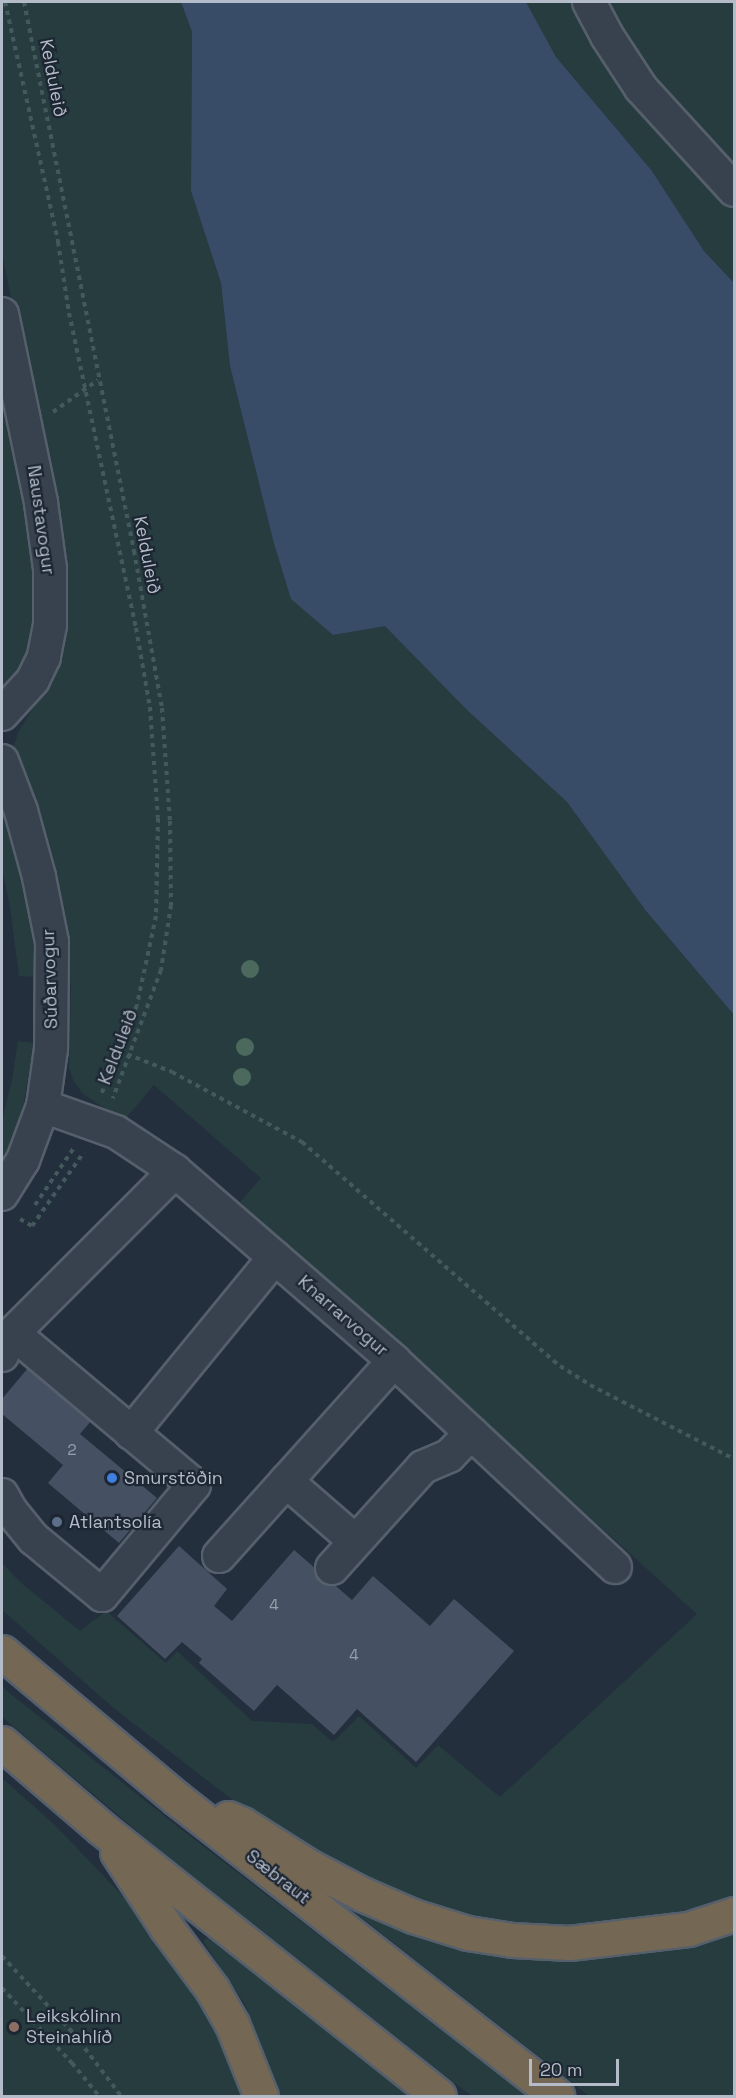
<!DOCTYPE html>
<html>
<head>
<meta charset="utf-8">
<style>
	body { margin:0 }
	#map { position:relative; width:736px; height:2098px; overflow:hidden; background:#242f3e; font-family:"Space Grotesk",sans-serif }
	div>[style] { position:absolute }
	.green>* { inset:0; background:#263c3f }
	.water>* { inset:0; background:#394c67 }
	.building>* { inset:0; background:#455162 }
	.path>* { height:4px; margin-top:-2px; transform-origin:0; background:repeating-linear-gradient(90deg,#44595c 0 4.5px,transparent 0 9px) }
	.roads { filter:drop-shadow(2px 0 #565f6c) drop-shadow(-2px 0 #565f6c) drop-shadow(0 2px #565f6c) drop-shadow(0 -2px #565f6c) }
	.minor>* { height:32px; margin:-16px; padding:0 16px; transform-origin:16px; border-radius:16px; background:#38414e }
	.highway>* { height:33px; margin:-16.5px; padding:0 16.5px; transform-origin:16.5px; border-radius:16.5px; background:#746855 }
	.trees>* { width:18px; height:18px; margin:-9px; border-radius:50%; background:#4b6a5d }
	.dots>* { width:16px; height:16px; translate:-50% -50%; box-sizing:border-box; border:3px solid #1d2633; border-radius:50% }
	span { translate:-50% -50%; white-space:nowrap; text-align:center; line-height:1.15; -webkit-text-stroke:4.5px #1d2633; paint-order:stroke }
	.number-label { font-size:15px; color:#98a1af }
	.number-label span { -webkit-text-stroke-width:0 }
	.street-label { font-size:18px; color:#b4bcc9 }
	.poi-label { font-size:18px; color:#b4bcc9 }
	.left { translate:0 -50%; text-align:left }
	.frame { position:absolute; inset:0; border:3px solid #b4bcc9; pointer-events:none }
	.scale { position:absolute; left:529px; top:2059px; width:90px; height:27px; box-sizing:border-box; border:3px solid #b4bcc9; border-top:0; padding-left:8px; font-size:18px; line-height:21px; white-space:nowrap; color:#b4bcc9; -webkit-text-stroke:4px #1d2633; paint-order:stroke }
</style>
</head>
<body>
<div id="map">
	<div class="green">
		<i style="clip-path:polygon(2px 2px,181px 2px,192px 32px,191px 191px,221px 283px,230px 366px,273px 540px,333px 635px,385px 625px,467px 710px,567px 802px,646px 911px,734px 1015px,734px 1896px,704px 1906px,610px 1927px,532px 1930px,456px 1918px,355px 1879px,234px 1801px,116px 1710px,2px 1610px,2px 1563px,20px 1582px,80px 1631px,106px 1611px,166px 1663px,177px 1651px,252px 1721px,312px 1724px,333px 1742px,359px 1716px,416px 1768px,438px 1745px,500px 1797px,697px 1614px,240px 1202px,261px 1178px,154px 1085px,126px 1118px,113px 1114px,83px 1094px,73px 1080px,69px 1067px,71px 990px,63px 903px,46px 838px,15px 763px,13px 748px,18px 733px,44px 689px,65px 563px,2px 253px)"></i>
		<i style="clip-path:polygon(526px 2px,734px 2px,734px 283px,704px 251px,652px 171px,556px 57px)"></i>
		<i style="clip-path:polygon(2px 368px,28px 483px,44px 627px,14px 685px,2px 690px)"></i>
		<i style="clip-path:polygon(2px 812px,21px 871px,34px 927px,38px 977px,19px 976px,10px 906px,2px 869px)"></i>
		<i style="clip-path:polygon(18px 1041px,34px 1043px,19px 1131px,2px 1165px,2px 1121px,12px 1080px)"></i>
		<i style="clip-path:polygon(2px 1687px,177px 1826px,528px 2096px,472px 2096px,425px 2061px,157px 1848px,2px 1717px)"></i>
		<i style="clip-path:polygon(2px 1778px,55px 1825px,139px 1913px,199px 1990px,241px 2082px,244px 2096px,2px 2096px)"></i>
		<i style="clip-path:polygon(326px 1890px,389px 1921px,523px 1959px,631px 1955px,734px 1933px,734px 2096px,589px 2096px)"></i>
		<i style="clip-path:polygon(214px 1933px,422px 2096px,279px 2096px,276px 2081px,244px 2003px,203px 1941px)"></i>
	</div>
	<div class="water">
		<i style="clip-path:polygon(181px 2px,526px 2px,556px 57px,652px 171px,704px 251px,734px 283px,734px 1015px,646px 911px,567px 802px,467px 710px,385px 626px,333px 635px,291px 599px,273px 540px,230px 366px,221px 283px,191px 191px,192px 32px)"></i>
	</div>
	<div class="building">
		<i style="clip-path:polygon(28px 1368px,91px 1421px,80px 1434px,157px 1498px,119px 1543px,48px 1483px,63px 1465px,2px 1414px,2px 1399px)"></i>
		<i style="clip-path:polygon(179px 1546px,227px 1589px,214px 1606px,232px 1621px,294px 1550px,352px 1600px,373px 1576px,430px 1626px,454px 1599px,514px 1651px,416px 1762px,357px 1709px,334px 1735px,277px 1685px,254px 1711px,199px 1663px,202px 1659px,182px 1642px,165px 1659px,117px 1616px)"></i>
	</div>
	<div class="path">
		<i style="left:5px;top:2px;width:246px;rotate:77.5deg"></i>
		<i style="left:58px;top:242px;width:72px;rotate:81.2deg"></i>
		<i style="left:69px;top:313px;width:322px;rotate:78deg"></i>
		<i style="left:136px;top:628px;width:80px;rotate:80deg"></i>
		<i style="left:150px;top:707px;width:111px;rotate:85.9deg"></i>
		<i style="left:158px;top:818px;width:98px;rotate:91.2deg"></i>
		<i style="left:156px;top:916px;width:91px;rotate:102.1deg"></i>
		<i style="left:137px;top:1005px;width:97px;rotate:111.8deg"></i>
		<i style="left:24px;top:2px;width:560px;rotate:78.67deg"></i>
		<i style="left:134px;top:551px;width:159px;rotate:79.9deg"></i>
		<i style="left:162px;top:708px;width:113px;rotate:86deg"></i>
		<i style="left:170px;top:821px;width:84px;rotate:89.3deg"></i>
		<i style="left:171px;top:905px;width:66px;rotate:98.7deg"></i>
		<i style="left:161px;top:970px;width:137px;rotate:110.6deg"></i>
		<i style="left:53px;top:412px;width:55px;rotate:-35.4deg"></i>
		<i style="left:119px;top:1051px;width:57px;rotate:21.6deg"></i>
		<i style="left:172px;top:1072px;width:148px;rotate:28.3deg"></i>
		<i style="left:302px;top:1142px;width:342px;rotate:41deg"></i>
		<i style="left:560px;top:1366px;width:36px;rotate:32deg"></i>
		<i style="left:590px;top:1385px;width:162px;rotate:27.2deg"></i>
		<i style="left:35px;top:1205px;width:68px;rotate:-55.8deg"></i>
		<i style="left:20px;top:1219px;width:14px;rotate:30deg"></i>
		<i style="left:32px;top:1226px;width:90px;rotate:-54.9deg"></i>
		<i style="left:2px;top:1956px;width:106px;rotate:47.3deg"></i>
		<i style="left:74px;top:2034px;width:78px;rotate:52.8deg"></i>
		<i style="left:2px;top:1988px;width:103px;rotate:47deg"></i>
		<i style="left:72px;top:2063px;width:43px;rotate:50.7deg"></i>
	</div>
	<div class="roads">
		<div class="minor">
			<i style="left:589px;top:2px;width:38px;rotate:62deg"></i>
			<i style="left:607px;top:36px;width:62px;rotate:56.8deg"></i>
			<i style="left:641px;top:88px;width:138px;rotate:47.6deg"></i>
			<i style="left:2px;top:314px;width:193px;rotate:78.3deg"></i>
			<i style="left:41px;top:503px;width:67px;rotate:82.2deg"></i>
			<i style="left:50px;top:569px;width:56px;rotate:90deg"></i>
			<i style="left:50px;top:625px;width:33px;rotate:101deg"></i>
			<i style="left:44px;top:657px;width:25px;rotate:116deg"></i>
			<i style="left:33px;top:680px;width:46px;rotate:132.4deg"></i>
			<i style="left:2px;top:761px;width:53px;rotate:69.2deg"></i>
			<i style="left:21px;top:811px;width:68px;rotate:74.7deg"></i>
			<i style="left:39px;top:877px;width:66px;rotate:78.7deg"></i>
			<i style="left:52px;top:942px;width:107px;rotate:90.5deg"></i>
			<i style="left:51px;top:1049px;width:58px;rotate:98deg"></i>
			<i style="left:43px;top:1106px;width:58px;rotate:110.3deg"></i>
			<i style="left:23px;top:1160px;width:40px;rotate:122deg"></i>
			<i style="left:43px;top:1106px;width:77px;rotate:19.6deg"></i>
			<i style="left:116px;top:1132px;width:71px;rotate:33.5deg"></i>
			<i style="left:175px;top:1171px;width:290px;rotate:40.9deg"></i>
			<i style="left:394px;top:1361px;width:302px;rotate:43deg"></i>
			<i style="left:2px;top:1355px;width:25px;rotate:-63deg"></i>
			<i style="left:13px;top:1333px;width:229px;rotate:-45deg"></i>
			<i style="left:131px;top:1433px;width:227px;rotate:-50.7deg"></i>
			<i style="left:286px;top:1481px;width:91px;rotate:41deg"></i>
			<i style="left:2px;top:1495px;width:18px;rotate:61deg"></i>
			<i style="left:11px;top:1511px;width:36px;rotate:51deg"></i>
			<i style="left:34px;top:1539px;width:88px;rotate:39.5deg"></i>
			<i style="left:102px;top:1595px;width:143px;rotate:-50.1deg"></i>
			<i style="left:194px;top:1485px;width:236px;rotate:-140deg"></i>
			<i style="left:219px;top:1556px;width:262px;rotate:-48.1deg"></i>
			<i style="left:332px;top:1568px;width:136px;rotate:-48deg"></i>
			<i style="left:423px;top:1467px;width:28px;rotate:-23deg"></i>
			<i style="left:449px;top:1456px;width:32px;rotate:-46deg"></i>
		</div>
		<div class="highway">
			<i style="left:2px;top:1652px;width:227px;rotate:40deg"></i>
			<i style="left:176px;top:1798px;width:484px;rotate:38deg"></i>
			<i style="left:2px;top:1743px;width:130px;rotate:40.6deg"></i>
			<i style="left:101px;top:1828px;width:431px;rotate:38.4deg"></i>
			<i style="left:228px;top:1818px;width:15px;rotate:23deg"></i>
			<i style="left:242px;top:1824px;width:80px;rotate:32.3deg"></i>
			<i style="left:310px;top:1867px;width:59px;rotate:27.4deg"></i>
			<i style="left:362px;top:1894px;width:56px;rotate:23.3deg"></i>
			<i style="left:413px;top:1916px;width:58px;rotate:17.2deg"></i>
			<i style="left:468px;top:1933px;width:45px;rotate:9deg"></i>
			<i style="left:512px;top:1940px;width:57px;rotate:3deg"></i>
			<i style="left:569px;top:1943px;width:120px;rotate:-6.7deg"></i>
			<i style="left:688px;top:1929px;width:48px;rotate:-18.1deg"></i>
			<i style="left:117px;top:1852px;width:90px;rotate:56.8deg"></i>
			<i style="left:166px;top:1927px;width:77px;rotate:53.4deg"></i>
			<i style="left:212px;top:1989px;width:40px;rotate:60.3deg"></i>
			<i style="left:232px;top:2024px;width:78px;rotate:68.1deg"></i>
		</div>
	</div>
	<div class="trees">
		<i style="left:250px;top:969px"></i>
		<i style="left:245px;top:1047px"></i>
		<i style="left:242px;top:1077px"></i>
	</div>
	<div class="dots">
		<i style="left:112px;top:1478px;background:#3f7fe0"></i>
		<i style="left:57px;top:1522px;background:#5c6f8a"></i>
		<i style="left:14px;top:2027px;background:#8d6e63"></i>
	</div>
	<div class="number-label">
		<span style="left:72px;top:1450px">2</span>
		<span style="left:274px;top:1605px">4</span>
		<span style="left:354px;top:1655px">4</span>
	</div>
	<div class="street-label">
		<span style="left:53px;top:78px;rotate:79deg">Kelduleið</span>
		<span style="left:41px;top:520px;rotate:82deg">Naustavogur</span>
		<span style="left:147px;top:555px;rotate:79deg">Kelduleið</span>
		<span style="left:50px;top:979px;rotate:-92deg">Súðarvogur</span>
		<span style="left:118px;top:1047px;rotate:-69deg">Kelduleið</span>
		<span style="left:343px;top:1316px;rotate:41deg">Knarrarvogur</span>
		<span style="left:278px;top:1877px;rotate:38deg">Sæbraut</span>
	</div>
	<div class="poi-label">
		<span class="left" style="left:124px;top:1478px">Smurstöðin</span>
		<span class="left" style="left:69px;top:1522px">Atlantsolía</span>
		<span class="left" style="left:26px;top:2027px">Leikskólinn<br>Steinahlíð</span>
	</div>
	<div class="frame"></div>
	<div class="scale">20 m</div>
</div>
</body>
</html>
